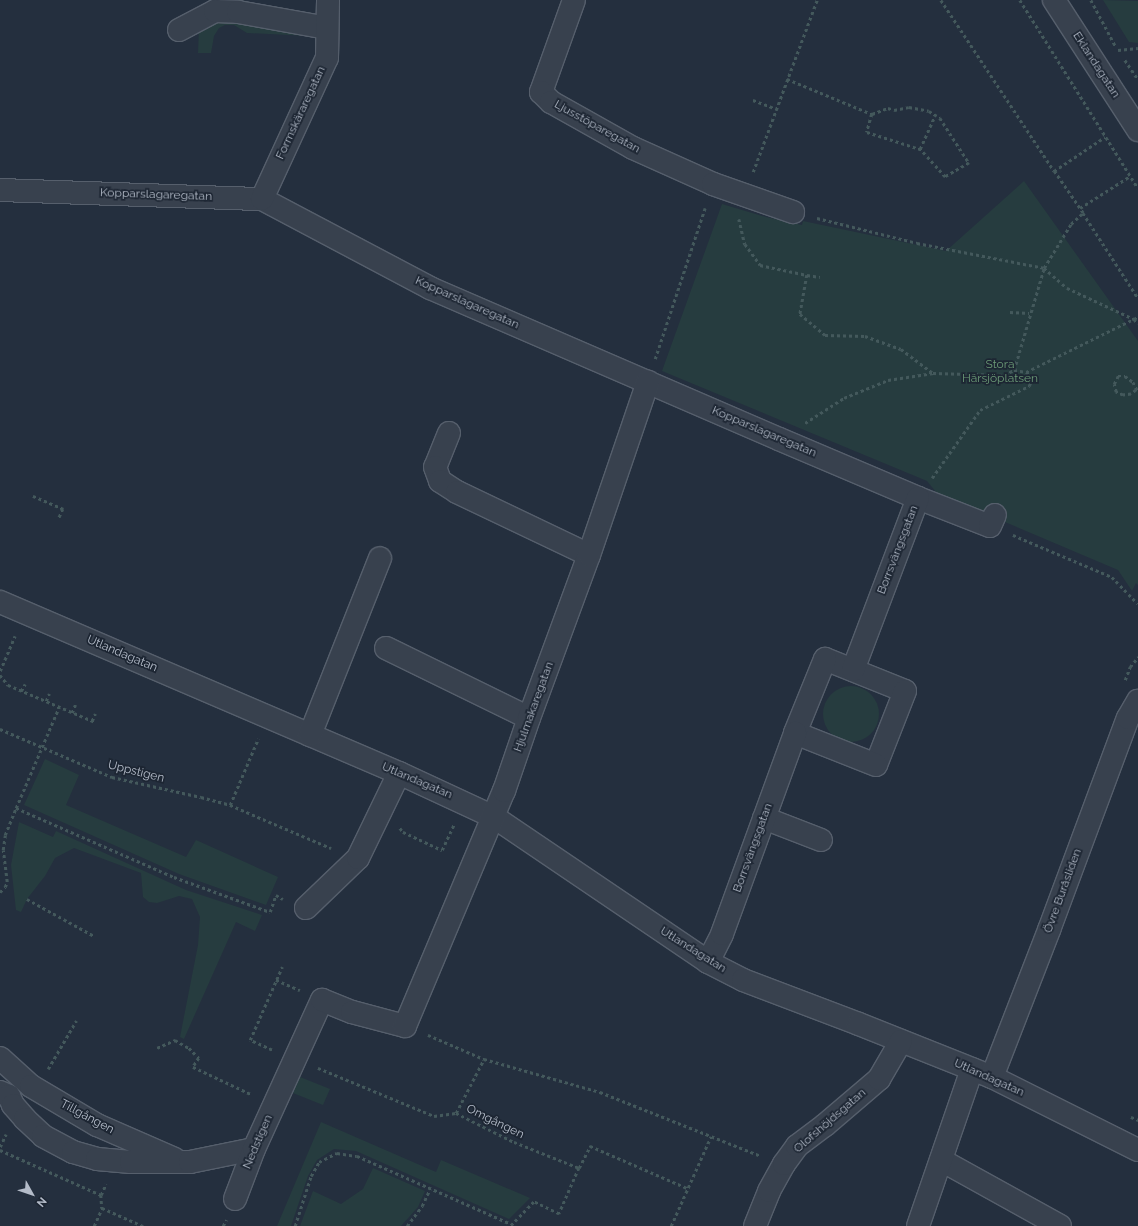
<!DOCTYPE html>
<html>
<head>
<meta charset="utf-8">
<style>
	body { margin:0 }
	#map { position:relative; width:1138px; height:1226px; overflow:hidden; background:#242f3e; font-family:Raleway,sans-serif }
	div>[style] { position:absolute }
	.green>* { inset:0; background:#263c3f }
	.round { border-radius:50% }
	.path>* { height:2.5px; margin-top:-1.25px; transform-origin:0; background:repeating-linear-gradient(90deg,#44595c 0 3px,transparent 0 6px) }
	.roads { filter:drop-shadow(1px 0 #565f6c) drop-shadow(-1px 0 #565f6c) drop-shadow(0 1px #565f6c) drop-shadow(0 -1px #565f6c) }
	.minor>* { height:22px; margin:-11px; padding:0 11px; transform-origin:11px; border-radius:11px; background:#38414e }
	span { translate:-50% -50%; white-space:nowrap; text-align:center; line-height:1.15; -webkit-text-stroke:3.5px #1d2633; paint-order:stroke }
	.street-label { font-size:12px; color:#b4bcc9 }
	.park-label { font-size:12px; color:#6b9a76 }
	.north { position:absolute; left:12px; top:1174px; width:40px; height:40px; -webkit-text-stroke:3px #1d2633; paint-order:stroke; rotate:130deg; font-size:11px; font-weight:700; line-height:16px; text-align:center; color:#b4bcc9 }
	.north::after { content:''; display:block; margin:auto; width:14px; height:18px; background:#b4bcc9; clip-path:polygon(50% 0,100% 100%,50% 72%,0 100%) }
</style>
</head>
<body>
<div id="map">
	<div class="green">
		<i style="clip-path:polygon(1103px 0,1138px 1px,1138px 43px,1129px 42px)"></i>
		<i style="clip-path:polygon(214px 19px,311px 27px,309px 36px,247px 33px,234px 25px,225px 25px,219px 28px,214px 36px,211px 53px,198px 53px,199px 27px)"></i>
		<i style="clip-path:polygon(1024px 181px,1138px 341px,1138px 585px,1136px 583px,1132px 591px,1118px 570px,1005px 522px,940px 497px,927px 481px,662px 371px,722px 204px,766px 217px,802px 225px,803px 221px,946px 251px)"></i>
		<i class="round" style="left:823px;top:686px;width:56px;height:56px"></i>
		<i style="clip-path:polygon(45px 759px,79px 775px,66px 805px,186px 857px,196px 840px,278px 877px,266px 905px,179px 874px,24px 805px)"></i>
		<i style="clip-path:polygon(19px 822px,53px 837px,56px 831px,186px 890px,262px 915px,255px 931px,236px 922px,184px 1039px,180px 1037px,198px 945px,200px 917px,192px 899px,179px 896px,157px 903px,149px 902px,143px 897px,141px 873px,74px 848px,55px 858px,45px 876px,27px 899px,21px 912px,16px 910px,11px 865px)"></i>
		<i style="clip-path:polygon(300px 1077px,330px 1089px,323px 1105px,293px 1093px)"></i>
		<i style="clip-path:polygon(321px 1122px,436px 1172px,441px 1160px,530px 1198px,509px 1219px,356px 1151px,334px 1149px,317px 1160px,308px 1176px,291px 1226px,277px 1226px)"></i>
		<i style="clip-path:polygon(373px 1168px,425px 1191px,418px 1207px,401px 1226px,300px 1226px,313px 1191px,341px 1204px,363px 1189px)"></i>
	</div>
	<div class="path">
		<i style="left:941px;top:0;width:205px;rotate:56.5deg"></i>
		<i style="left:1054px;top:171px;width:61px;rotate:-33.7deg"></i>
		<i style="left:1020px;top:0;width:222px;rotate:57.9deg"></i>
		<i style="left:1091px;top:0;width:53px;rotate:62deg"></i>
		<i style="left:1118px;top:50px;width:20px;rotate:-6deg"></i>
		<i style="left:1125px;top:60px;width:23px;rotate:56deg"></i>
		<i style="left:787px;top:79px;width:92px;rotate:22.4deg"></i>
		<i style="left:872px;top:114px;width:19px;rotate:106deg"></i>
		<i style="left:867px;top:132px;width:56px;rotate:17.8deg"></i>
		<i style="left:920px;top:149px;width:37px;rotate:-66deg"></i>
		<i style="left:753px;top:100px;width:25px;rotate:21deg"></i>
		<i style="left:872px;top:114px;width:17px;rotate:-21deg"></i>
		<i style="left:888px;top:108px;width:6px;rotate:18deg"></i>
		<i style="left:894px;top:110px;width:15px;rotate:-11deg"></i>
		<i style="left:909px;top:107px;width:20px;rotate:11deg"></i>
		<i style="left:929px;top:111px;width:13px;rotate:32deg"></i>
		<i style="left:940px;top:118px;width:54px;rotate:57.2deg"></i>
		<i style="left:969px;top:163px;width:28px;rotate:150deg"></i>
		<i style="left:945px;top:177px;width:38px;rotate:-132deg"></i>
		<i style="left:753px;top:172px;width:184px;rotate:-69.6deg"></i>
		<i style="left:1080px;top:208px;width:59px;rotate:-32.6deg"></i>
		<i style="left:1083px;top:213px;width:101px;rotate:57.1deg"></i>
		<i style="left:817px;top:218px;width:103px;rotate:14deg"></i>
		<i style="left:917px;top:243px;width:129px;rotate:11.1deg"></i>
		<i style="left:1044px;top:268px;width:30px;rotate:41deg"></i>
		<i style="left:1067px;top:288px;width:74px;rotate:24.8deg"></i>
		<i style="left:1134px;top:319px;width:6px;rotate:51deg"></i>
		<i style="left:739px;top:219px;width:26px;rotate:77deg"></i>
		<i style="left:745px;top:244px;width:26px;rotate:54deg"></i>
		<i style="left:760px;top:265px;width:48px;rotate:12deg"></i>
		<i style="left:807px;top:275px;width:40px;rotate:100deg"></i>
		<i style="left:800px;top:314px;width:33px;rotate:40deg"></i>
		<i style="left:825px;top:335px;width:40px;rotate:1.4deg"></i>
		<i style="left:865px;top:336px;width:38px;rotate:20deg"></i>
		<i style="left:901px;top:349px;width:40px;rotate:37deg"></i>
		<i style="left:807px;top:275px;width:13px;rotate:9deg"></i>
		<i style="left:1010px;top:312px;width:19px;rotate:3deg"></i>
		<i style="left:655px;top:359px;width:159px;rotate:-71.7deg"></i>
		<i style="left:1014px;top:370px;width:106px;rotate:-73.6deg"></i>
		<i style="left:1044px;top:268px;width:52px;rotate:-58.5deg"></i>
		<i style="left:1071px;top:224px;width:16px;rotate:-43deg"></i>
		<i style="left:1083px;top:213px;width:51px;rotate:-124.6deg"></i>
		<i style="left:1136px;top:390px;width:6px;rotate:141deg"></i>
		<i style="left:1131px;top:394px;width:8px;rotate:173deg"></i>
		<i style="left:1123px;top:395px;width:8px;rotate:-157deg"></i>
		<i style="left:1116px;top:392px;width:8px;rotate:-104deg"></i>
		<i style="left:1114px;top:384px;width:9px;rotate:-63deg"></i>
		<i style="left:1118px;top:376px;width:7px"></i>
		<i style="left:1125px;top:376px;width:10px;rotate:37deg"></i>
		<i style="left:1133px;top:382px;width:10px;rotate:61deg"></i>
		<i style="left:805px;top:423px;width:46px;rotate:-32.7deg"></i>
		<i style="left:844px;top:398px;width:48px;rotate:-22.2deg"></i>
		<i style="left:888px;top:380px;width:46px;rotate:-8.8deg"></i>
		<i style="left:933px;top:373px;width:71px;rotate:1.6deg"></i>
		<i style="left:1004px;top:375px;width:11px;rotate:-27deg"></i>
		<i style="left:1014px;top:370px;width:12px;rotate:9deg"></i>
		<i style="left:932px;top:478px;width:83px;rotate:-54.8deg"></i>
		<i style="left:980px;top:410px;width:55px;rotate:-26.1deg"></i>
		<i style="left:1029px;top:386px;width:8px;rotate:-67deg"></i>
		<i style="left:1032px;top:379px;width:9px;rotate:-131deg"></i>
		<i style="left:1026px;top:372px;width:125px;rotate:-26.2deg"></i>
		<i style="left:33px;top:496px;width:33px;rotate:23deg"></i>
		<i style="left:63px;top:509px;width:10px;rotate:114deg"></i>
		<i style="left:1013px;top:535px;width:108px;rotate:23deg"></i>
		<i style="left:1112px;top:577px;width:37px;rotate:46deg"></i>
		<i style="left:0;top:671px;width:38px;rotate:-67deg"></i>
		<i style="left:0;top:675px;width:13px;rotate:51deg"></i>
		<i style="left:8px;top:685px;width:95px;rotate:23deg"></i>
		<i style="left:1125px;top:680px;width:14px;rotate:-69deg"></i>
		<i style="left:1130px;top:667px;width:13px;rotate:-51deg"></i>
		<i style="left:21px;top:691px;width:8px;rotate:-60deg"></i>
		<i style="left:46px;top:701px;width:8px;rotate:-67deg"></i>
		<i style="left:72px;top:713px;width:9px;rotate:-69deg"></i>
		<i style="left:92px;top:721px;width:8px;rotate:-67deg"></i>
		<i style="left:0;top:729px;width:122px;rotate:23.2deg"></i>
		<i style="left:112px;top:777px;width:91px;rotate:12.7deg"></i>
		<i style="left:201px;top:797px;width:30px;rotate:15deg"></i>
		<i style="left:230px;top:805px;width:110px;rotate:23.1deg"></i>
		<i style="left:230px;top:805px;width:72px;rotate:-67deg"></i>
		<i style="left:16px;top:808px;width:110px;rotate:-66.9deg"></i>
		<i style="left:400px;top:828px;width:5px;rotate:53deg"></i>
		<i style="left:403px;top:832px;width:43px;rotate:24.8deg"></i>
		<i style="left:442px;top:850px;width:29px;rotate:-65deg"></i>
		<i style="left:0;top:892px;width:7px;rotate:-45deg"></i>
		<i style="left:5px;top:887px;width:5px;rotate:-68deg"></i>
		<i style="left:7px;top:882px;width:32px;rotate:-97deg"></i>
		<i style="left:3px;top:850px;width:15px;rotate:-82deg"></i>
		<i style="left:5px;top:835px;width:29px;rotate:-68deg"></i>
		<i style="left:16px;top:808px;width:172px;rotate:23.6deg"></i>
		<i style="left:174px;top:877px;width:102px;rotate:20deg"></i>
		<i style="left:270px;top:912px;width:18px;rotate:-71deg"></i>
		<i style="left:276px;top:895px;width:8px;rotate:30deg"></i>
		<i style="left:27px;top:899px;width:77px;rotate:28.9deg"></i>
		<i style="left:276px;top:980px;width:26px;rotate:23deg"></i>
		<i style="left:428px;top:1035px;width:61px;rotate:23.2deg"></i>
		<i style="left:484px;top:1059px;width:121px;rotate:15.9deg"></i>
		<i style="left:600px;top:1092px;width:173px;rotate:21.7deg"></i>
		<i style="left:157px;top:1048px;width:20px;rotate:-24deg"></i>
		<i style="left:175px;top:1040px;width:16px;rotate:30deg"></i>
		<i style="left:189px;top:1048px;width:14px;rotate:45deg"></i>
		<i style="left:199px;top:1058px;width:11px;rotate:124deg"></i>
		<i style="left:193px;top:1067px;width:64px;rotate:25deg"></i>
		<i style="left:272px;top:1050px;width:24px;rotate:-156deg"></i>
		<i style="left:250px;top:1040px;width:80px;rotate:-66.3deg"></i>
		<i style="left:318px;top:1068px;width:126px;rotate:22.5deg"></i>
		<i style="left:434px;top:1116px;width:22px;rotate:-8deg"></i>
		<i style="left:456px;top:1113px;width:65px;rotate:26.6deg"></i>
		<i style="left:514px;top:1142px;width:70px;rotate:21.8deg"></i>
		<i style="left:579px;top:1168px;width:50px;rotate:113.5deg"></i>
		<i style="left:559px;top:1214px;width:28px;rotate:-154deg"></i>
		<i style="left:534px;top:1202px;width:33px;rotate:134deg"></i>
		<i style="left:48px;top:1069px;width:56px;rotate:-59.7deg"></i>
		<i style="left:456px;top:1113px;width:61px;rotate:-62.6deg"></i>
		<i style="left:1131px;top:1117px;width:8px;rotate:23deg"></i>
		<i style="left:0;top:1147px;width:14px;rotate:-65deg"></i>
		<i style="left:0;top:1150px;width:111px;rotate:24deg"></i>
		<i style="left:101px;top:1195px;width:12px;rotate:-66deg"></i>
		<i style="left:579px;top:1168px;width:25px;rotate:-63deg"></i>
		<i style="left:590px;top:1146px;width:106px;rotate:23.4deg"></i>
		<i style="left:101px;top:1195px;width:13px;rotate:86deg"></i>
		<i style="left:94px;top:1226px;width:20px;rotate:-66deg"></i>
		<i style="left:102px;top:1208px;width:45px;rotate:23.7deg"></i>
		<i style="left:223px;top:1226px;width:7px;rotate:-63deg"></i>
		<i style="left:295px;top:1226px;width:52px;rotate:-72.3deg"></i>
		<i style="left:311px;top:1176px;width:16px;rotate:-60deg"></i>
		<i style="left:319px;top:1162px;width:20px;rotate:-27deg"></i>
		<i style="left:337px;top:1153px;width:20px;rotate:9deg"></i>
		<i style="left:357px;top:1156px;width:168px;rotate:23.8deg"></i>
		<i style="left:407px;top:1226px;width:25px;rotate:-53deg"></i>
		<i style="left:422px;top:1206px;width:19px;rotate:-65deg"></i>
		<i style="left:671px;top:1226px;width:98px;rotate:-66deg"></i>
	</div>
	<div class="roads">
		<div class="minor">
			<i style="left:574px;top:0;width:98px;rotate:109.7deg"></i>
			<i style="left:541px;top:92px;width:14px;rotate:45deg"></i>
			<i style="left:551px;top:102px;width:94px;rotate:29.3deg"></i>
			<i style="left:633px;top:148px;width:88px;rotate:24.2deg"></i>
			<i style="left:713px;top:184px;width:85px;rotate:19.3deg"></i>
			<i style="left:1054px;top:0;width:155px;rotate:57.1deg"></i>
			<i style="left:179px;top:30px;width:41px;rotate:-27.8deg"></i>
			<i style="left:215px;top:11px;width:23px;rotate:2deg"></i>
			<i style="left:238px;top:12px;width:90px;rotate:10.2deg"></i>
			<i style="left:0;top:190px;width:262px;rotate:2deg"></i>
			<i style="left:262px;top:199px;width:190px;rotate:27.9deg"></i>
			<i style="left:430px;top:288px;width:380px;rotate:23.4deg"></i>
			<i style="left:779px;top:439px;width:151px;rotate:23deg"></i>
			<i style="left:918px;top:498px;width:77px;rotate:21.3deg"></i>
			<i style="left:990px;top:526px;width:12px;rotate:-66deg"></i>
			<i style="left:262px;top:199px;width:155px;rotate:-65.3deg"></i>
			<i style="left:327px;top:58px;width:58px;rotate:-89deg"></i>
			<i style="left:449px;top:433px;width:37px;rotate:112deg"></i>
			<i style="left:435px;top:467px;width:15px;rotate:70deg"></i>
			<i style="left:440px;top:481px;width:20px;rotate:33deg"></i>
			<i style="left:457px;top:492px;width:146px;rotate:25.5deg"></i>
			<i style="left:0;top:602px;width:434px;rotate:23.2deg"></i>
			<i style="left:399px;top:773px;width:105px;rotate:24.9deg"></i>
			<i style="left:494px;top:817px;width:258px;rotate:34.1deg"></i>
			<i style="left:708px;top:962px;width:39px;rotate:27deg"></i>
			<i style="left:743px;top:980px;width:124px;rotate:20.8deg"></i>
			<i style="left:859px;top:1024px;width:143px;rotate:21.7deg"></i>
			<i style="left:992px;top:1077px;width:163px;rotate:26.6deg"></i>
			<i style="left:386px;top:648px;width:159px;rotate:26.1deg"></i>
			<i style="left:825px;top:659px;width:86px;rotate:21.8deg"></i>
			<i style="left:905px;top:691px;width:79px;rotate:111.4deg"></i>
			<i style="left:876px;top:765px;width:87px;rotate:-158.4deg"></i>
			<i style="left:795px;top:733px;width:80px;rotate:-67.9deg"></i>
			<i style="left:853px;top:670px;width:184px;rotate:-69.3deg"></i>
			<i style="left:310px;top:735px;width:190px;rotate:-68.4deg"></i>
			<i style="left:764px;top:818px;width:61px;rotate:21.1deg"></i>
			<i style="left:306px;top:908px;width:72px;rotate:-43.9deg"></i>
			<i style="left:358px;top:858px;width:94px;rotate:-64.2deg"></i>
			<i style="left:708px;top:962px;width:31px;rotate:-63deg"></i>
			<i style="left:722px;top:934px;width:214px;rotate:-70deg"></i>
			<i style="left:0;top:1058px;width:42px;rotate:42.1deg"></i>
			<i style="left:31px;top:1086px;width:77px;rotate:30.6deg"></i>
			<i style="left:97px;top:1125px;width:85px;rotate:23.6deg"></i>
			<i style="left:992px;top:1077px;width:158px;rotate:-68.8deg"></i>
			<i style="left:1049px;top:930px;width:226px;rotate:-69.6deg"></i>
			<i style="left:1128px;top:718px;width:20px;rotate:-60deg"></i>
			<i style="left:0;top:1092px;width:10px;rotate:24deg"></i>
			<i style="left:9px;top:1096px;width:10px;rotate:66deg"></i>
			<i style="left:13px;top:1105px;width:18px;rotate:49deg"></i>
			<i style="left:25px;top:1119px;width:25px;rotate:43deg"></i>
			<i style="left:43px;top:1136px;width:34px;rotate:28deg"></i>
			<i style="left:73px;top:1152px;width:25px;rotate:16deg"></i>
			<i style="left:97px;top:1159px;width:34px;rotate:5deg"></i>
			<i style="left:131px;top:1162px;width:59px"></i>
			<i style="left:190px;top:1162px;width:65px;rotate:-11.5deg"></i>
			<i style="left:941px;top:1160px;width:136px;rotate:29deg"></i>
			<i style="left:235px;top:1199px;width:53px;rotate:-69.2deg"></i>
			<i style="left:254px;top:1149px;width:164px;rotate:-65.5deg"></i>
			<i style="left:322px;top:1000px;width:32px;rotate:22deg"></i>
			<i style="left:352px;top:1012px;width:55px;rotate:14.8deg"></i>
			<i style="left:405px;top:1026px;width:255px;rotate:-67.2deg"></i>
			<i style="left:504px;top:791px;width:77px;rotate:-71.1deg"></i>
			<i style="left:529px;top:718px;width:174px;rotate:-69.8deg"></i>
			<i style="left:589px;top:555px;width:183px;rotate:-71.2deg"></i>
			<i style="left:755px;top:1226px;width:38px;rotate:-68deg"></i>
			<i style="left:769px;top:1191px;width:31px;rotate:-61deg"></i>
			<i style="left:784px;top:1164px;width:22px;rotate:-54deg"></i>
			<i style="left:797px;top:1146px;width:35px;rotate:-37deg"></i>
			<i style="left:825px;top:1125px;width:71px;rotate:-40.4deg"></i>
			<i style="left:879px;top:1079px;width:44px;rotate:-59.9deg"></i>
			<i style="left:918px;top:1226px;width:166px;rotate:-71deg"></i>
		</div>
	</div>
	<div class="street-label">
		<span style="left:1096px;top:65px;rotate:57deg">Eklandagatan</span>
		<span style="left:301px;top:113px;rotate:-65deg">Formskäraregatan</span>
		<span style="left:597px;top:127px;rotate:29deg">Ljusstöparegatan</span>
		<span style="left:156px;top:195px;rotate:2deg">Kopparslagaregatan</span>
		<span style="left:467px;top:303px;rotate:24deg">Kopparslagaregatan</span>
		<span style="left:764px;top:432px;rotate:23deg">Kopparslagaregatan</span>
		<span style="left:898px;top:550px;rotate:-69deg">Borrsvängsgatan</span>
		<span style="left:122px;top:654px;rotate:23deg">Utlandagatan</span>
		<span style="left:534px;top:707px;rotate:-70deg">Hjulmakaregatan</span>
		<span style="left:136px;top:772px;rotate:14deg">Uppstigen</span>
		<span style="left:417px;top:781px;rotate:23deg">Utlandagatan</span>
		<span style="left:753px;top:848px;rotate:-70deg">Borrsvängsgatan</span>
		<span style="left:1063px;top:891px;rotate:-70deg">Övre Buråsliden</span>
		<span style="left:693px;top:950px;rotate:32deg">Utlandagatan</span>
		<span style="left:989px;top:1078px;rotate:24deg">Utlandagatan</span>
		<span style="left:87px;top:1117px;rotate:28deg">Tillgången</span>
		<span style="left:830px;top:1121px;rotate:-41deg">Olofshöjdsgatan</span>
		<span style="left:495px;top:1122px;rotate:26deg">Omgången</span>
		<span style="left:258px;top:1142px;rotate:-67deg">Nedstigen</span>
	</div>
	<div class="park-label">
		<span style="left:1000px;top:372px">Stora<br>Härsjöplatsen</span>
	</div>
	<div class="north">N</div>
</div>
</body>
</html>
